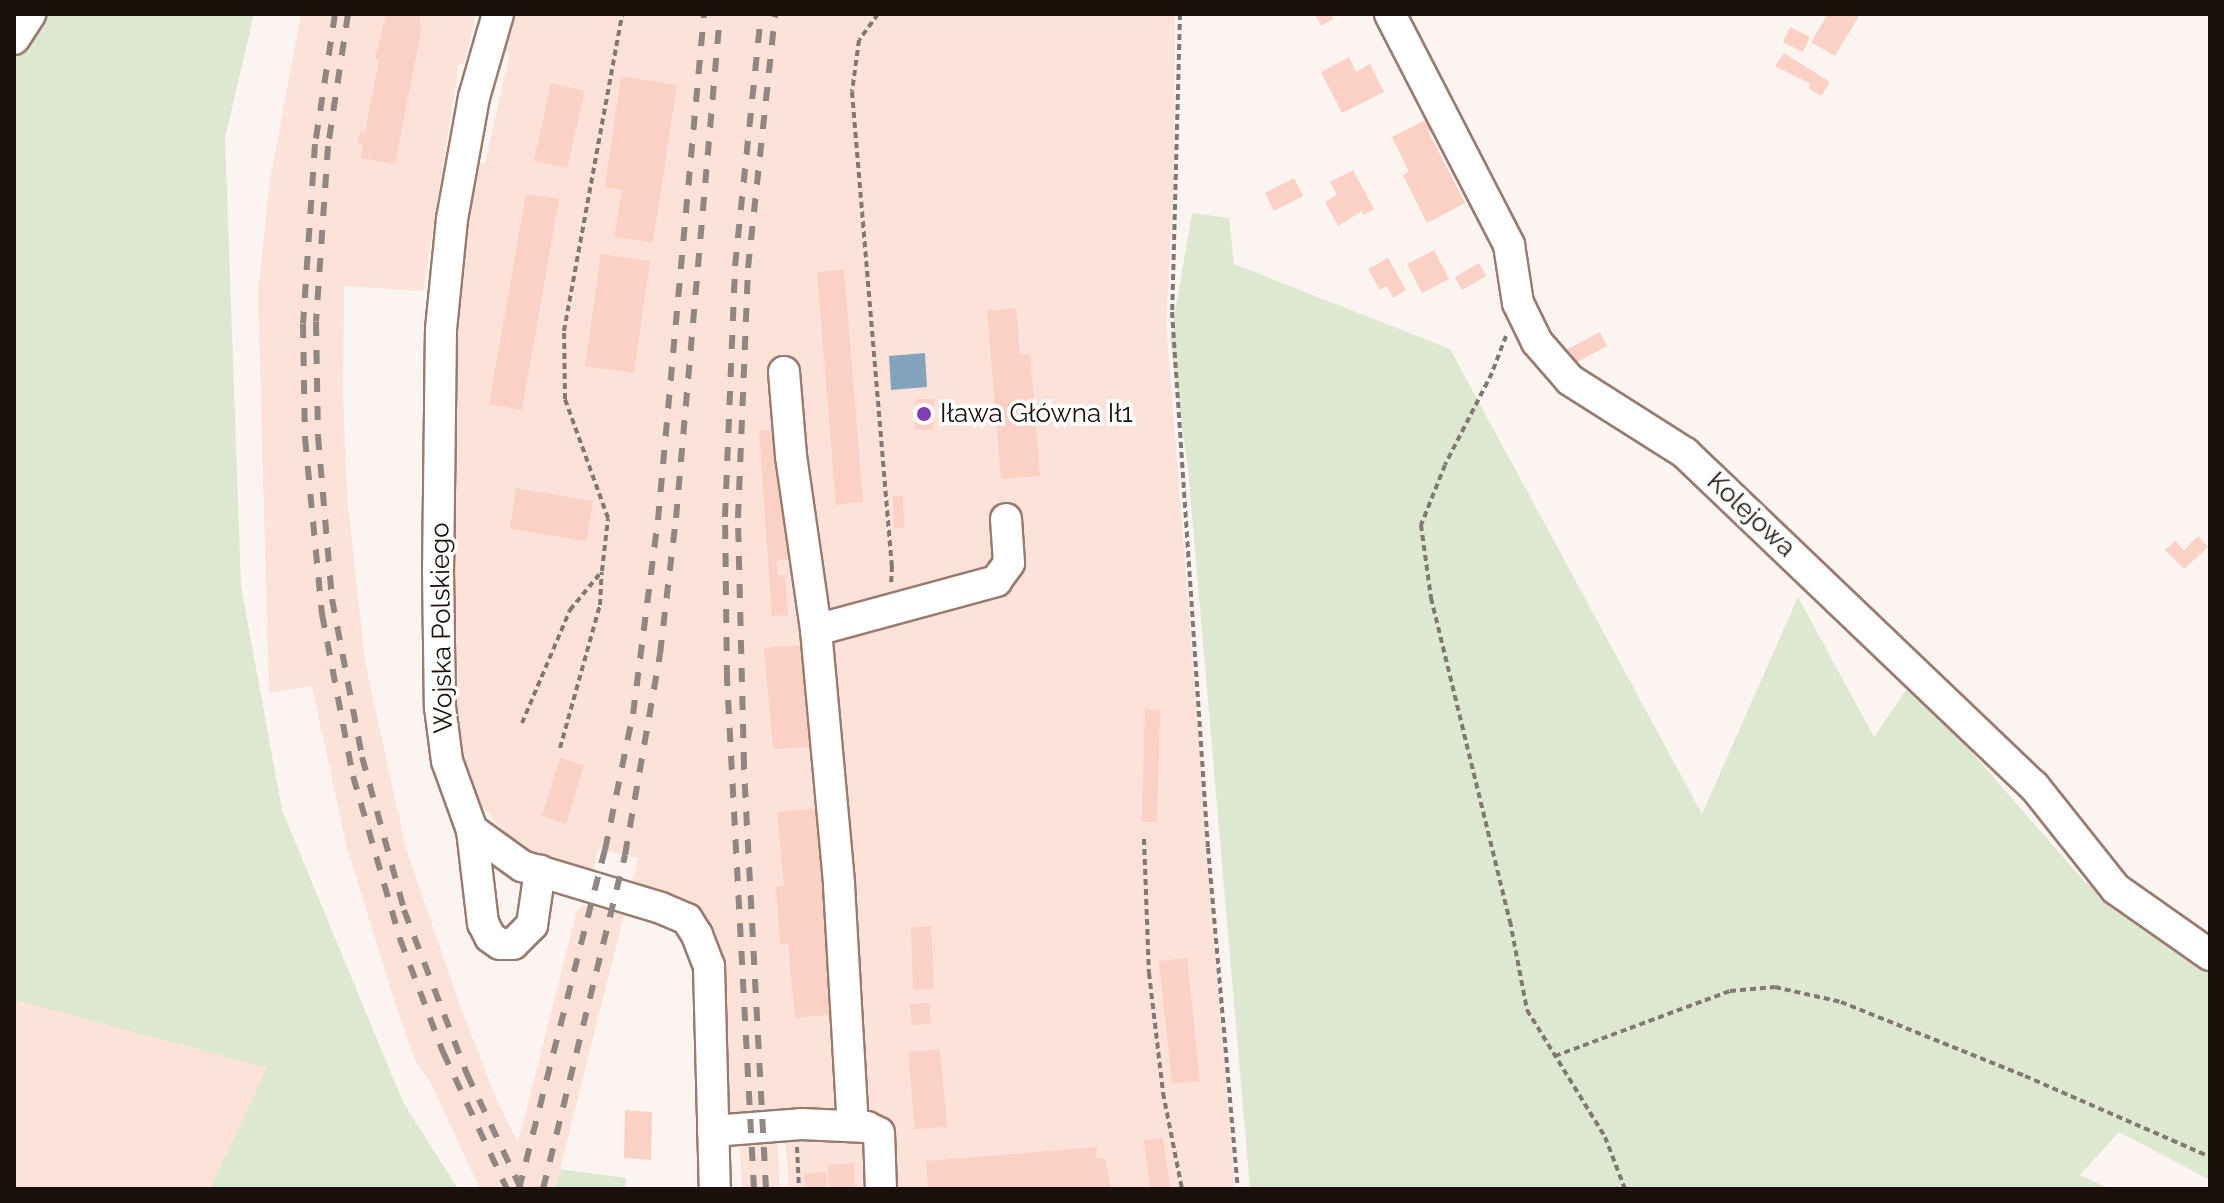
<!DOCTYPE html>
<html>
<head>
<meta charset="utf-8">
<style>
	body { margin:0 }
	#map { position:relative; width:2224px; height:1203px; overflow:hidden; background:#fbf4f1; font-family:Raleway,sans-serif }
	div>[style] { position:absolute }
	.built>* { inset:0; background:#fce2d9 }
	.green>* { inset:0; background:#dee8d0 }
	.water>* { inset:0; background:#83a3bc }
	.building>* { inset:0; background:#fbd0c5 }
	.path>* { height:4px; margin-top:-2px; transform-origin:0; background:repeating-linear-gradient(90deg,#817874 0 6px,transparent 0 10px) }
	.roads { filter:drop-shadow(2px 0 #997b6f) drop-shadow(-2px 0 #997b6f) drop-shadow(0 2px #997b6f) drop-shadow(0 -2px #997b6f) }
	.minor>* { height:30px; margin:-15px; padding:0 15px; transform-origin:15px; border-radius:15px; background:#fff }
	.rail>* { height:6px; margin-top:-3px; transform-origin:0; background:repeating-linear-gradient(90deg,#908783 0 14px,transparent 0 28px) }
	.dots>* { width:22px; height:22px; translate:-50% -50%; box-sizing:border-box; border:4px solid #fff; border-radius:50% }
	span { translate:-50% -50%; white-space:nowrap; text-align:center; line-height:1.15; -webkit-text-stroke:7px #fff; paint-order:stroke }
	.poi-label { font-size:26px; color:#1b100b }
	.left { translate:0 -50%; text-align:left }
	.street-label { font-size:26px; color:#1b100b }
	.frame { position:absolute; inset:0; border:16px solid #1b100b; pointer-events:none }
</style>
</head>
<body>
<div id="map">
	<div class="built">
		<i style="clip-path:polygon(301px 14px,476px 14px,464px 64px,459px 64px,423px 291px,344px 286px,343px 394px,347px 496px,365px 662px,406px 848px,460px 1006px,499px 1105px,518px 1143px,577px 910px,584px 905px,624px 915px,555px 1189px,480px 1189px,430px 1081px,415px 1060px,396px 1006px,347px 848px,312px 686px,269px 693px,258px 292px,270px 180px)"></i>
		<i style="clip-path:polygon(511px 14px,1175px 14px,1174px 181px,1166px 323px,1235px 1189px,789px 1189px,783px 1111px,723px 1115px,716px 970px,679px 900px,665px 892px,632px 885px,638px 858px,598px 849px,592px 875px,529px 850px,508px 836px,481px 805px,462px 764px,454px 716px,450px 421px,456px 293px,475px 162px,485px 163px,510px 53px,500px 50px)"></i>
		<i style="clip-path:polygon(14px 1000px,268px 1068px,210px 1189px,14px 1189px)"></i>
		<i style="clip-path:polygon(777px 1136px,780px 1189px,742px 1189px,739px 1138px)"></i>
	</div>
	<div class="green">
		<i style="clip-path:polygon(14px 14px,254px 14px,225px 138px,241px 586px,282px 810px,403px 1102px,458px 1189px,210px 1189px,267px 1068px,14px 1000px)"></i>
		<i style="clip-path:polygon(1192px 213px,1229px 218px,1234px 264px,1450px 349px,1702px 814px,1798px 597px,1874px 737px,1911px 683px,2084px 881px,2210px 975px,2210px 1180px,2119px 1132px,2080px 1175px,2110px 1189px,1250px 1189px,1188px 469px,1170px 341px)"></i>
		<i style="clip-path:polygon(560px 1169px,626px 1178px,625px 1189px,555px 1189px)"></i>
	</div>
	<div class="water">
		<i style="clip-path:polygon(925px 353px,927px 387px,891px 390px,889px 356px)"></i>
	</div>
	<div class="building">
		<i style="clip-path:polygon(386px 14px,421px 14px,419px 25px,422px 26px,395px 164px,361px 158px,363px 145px,357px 144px,360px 132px,365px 133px,379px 60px,375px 59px)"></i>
		<i style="clip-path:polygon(1315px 14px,1331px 14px,1333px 19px,1321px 26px)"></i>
		<i style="clip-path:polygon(1860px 14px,1835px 56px,1811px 42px,1828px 14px)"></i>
		<i style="clip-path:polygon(1790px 27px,1810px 37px,1803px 52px,1783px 42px)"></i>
		<i style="clip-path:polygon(1784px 53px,1830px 82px,1821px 96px,1808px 88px,1811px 84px,1775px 66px)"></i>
		<i style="clip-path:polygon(1349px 57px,1356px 72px,1370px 64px,1384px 92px,1342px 113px,1321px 72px)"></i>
		<i style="clip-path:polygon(621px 76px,677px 85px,653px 242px,614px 237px,622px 190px,605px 187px)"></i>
		<i style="clip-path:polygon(551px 83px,585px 91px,567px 168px,534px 161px)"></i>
		<i style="clip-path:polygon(1431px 117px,1436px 127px,1428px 131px,1465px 203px,1427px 223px,1403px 175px,1409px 172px,1392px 137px)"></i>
		<i style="clip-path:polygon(1353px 170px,1374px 209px,1363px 215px,1362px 211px,1338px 226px,1325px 202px,1337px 195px,1330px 182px)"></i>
		<i style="clip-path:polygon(1294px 178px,1303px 196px,1274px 211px,1265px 193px)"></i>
		<i style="clip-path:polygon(526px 194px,559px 199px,522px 410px,489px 404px)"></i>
		<i style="clip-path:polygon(1434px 250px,1449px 279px,1422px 293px,1407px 264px)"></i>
		<i style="clip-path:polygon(601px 254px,650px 261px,634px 373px,585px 366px)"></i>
		<i style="clip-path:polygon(1388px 258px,1406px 290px,1393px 298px,1387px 286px,1380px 290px,1368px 269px)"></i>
		<i style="clip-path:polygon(1479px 263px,1486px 276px,1462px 290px,1455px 277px)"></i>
		<i style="clip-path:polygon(844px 270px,863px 502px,836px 505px,817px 272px)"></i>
		<i style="clip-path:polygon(1016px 308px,1020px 355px,1030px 354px,1040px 476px,1001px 479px,987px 311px)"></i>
		<i style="clip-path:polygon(1600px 332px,1607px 346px,1574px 364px,1566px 350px)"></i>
		<i style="clip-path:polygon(916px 399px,934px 399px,933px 430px,915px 429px)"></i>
		<i style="clip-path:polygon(779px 429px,789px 559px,776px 561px,778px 575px,785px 575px,788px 615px,772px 616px,759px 431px)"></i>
		<i style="clip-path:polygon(516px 488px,593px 501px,586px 541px,510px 529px)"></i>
		<i style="clip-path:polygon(893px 496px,903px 496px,904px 528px,894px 528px)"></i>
		<i style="clip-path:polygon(2198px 536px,2208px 547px,2184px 569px,2165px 550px,2175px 541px,2184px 550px)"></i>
		<i style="clip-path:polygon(801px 645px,810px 747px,773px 749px,764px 648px)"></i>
		<i style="clip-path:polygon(1145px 709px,1160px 710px,1157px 822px,1142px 822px)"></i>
		<i style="clip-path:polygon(560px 758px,584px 765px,566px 824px,542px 816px)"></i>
		<i style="clip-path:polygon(820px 808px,837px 1014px,795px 1018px,788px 943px,780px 944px,776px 887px,784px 886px,777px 812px)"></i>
		<i style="clip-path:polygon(931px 926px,934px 989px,913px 990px,911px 927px)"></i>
		<i style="clip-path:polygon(1187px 958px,1200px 1081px,1172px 1084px,1159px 961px)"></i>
		<i style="clip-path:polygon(929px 1003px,931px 1023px,912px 1025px,910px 1004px)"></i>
		<i style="clip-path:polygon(940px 1049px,947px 1127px,915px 1129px,908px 1052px)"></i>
		<i style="clip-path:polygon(625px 1110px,652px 1112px,651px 1160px,624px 1158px)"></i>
		<i style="clip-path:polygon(1163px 1138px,1170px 1189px,1150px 1189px,1144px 1140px)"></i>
		<i style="clip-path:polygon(1097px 1147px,1096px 1158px,1105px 1158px,1111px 1189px,928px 1189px,926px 1161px)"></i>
		<i style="clip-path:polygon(854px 1163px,855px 1189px,829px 1189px,828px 1165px)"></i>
		<i style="clip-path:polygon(826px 1172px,827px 1189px,805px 1189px,804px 1174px)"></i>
	</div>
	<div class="path">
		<i style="left:878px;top:14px;width:32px;rotate:126deg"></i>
		<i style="left:859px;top:40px;width:52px;rotate:97.7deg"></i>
		<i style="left:852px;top:92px;width:476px;rotate:85.2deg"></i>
		<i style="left:892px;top:566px;width:20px;rotate:93deg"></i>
		<i style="left:1180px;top:14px;width:298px;rotate:91.5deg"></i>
		<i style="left:1172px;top:312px;width:537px;rotate:86.16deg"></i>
		<i style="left:1208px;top:848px;width:342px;rotate:85deg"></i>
		<i style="left:1506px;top:336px;width:40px;rotate:111deg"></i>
		<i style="left:1492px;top:373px;width:103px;rotate:117.1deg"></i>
		<i style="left:1445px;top:465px;width:65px;rotate:111.8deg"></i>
		<i style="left:1421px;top:525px;width:74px;rotate:82.2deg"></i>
		<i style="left:1431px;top:598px;width:333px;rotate:76.3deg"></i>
		<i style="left:1510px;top:921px;width:91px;rotate:79.2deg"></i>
		<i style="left:1527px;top:1010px;width:149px;rotate:58.4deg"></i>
		<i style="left:1605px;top:1137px;width:56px;rotate:69deg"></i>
		<i style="left:522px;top:723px;width:123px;rotate:-67deg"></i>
		<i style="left:570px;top:610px;width:50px;rotate:-50.6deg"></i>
		<i style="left:602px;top:571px;width:53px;rotate:-83.5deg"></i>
		<i style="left:608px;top:518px;width:127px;rotate:-109.9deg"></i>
		<i style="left:565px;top:399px;width:68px;rotate:-90.8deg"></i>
		<i style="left:564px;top:331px;width:322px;rotate:-79.6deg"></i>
		<i style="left:560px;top:748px;width:148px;rotate:-74.4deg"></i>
		<i style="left:600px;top:605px;width:33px;rotate:-87deg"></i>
		<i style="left:1144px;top:839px;width:134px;rotate:87.9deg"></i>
		<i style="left:1149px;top:973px;width:121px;rotate:83.3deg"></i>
		<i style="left:1163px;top:1093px;width:98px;rotate:78.8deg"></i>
		<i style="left:1555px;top:1056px;width:187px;rotate:-20.4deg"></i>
		<i style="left:1730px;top:991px;width:45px;rotate:-5.1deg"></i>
		<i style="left:1775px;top:987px;width:68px;rotate:12.8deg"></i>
		<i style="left:1841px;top:1002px;width:198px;rotate:21.9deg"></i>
		<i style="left:2025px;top:1076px;width:202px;rotate:23.6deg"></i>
		<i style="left:797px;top:1147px;width:42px;rotate:87.3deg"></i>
	</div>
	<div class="roads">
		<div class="minor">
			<i style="left:498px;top:14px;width:86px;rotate:106.1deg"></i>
			<i style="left:474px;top:97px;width:124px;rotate:100.2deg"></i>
			<i style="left:452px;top:219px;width:111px;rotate:95.7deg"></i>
			<i style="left:441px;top:329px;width:242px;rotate:90.7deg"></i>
			<i style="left:438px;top:571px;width:136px;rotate:89.2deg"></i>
			<i style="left:440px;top:707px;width:54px;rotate:82.6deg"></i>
			<i style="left:447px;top:761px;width:73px;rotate:70.1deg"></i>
			<i style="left:472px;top:830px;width:62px;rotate:35.8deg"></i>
			<i style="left:522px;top:866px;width:145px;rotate:16.8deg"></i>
			<i style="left:661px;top:908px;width:28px;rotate:23deg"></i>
			<i style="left:687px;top:919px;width:19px;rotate:58deg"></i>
			<i style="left:697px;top:935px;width:33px;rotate:69deg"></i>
			<i style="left:709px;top:966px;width:223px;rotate:88.5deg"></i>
			<i style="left:1390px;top:14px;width:260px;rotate:62.7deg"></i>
			<i style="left:1509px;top:245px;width:59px;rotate:81.2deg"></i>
			<i style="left:1518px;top:303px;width:43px;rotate:64deg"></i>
			<i style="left:1537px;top:342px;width:50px;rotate:49deg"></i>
			<i style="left:1570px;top:380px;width:136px;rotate:32.4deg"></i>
			<i style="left:1685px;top:453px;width:482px;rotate:43.7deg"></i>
			<i style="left:2034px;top:786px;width:132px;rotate:51.5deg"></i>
			<i style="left:2116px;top:889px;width:115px;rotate:35.1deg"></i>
			<i style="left:14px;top:39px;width:30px;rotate:-57deg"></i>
			<i style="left:784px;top:372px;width:84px;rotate:85.2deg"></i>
			<i style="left:791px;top:456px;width:176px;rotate:81.8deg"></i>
			<i style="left:816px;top:630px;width:256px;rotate:84.8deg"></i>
			<i style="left:839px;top:885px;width:241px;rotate:86.7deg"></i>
			<i style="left:816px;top:630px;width:187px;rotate:-15.2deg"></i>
			<i style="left:996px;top:581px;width:22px;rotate:-54deg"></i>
			<i style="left:1009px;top:563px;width:44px;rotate:-93.9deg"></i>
			<i style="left:472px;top:830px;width:94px;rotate:83.3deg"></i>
			<i style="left:483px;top:923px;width:16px;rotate:63deg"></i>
			<i style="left:490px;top:937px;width:12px;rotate:35deg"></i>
			<i style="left:500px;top:944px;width:13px"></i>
			<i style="left:513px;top:944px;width:27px;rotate:-45deg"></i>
			<i style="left:532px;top:925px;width:55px;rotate:-81.6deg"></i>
			<i style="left:713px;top:1131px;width:88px;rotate:-4.5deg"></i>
			<i style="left:801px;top:1124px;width:66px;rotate:2.6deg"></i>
			<i style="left:867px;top:1127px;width:13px;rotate:27deg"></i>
			<i style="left:879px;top:1133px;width:56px;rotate:88deg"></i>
		</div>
	</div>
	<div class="rail">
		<i style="left:335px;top:14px;width:132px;rotate:98.7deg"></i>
		<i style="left:315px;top:144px;width:180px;rotate:93.8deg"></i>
		<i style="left:303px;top:324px;width:114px;rotate:89deg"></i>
		<i style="left:305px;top:438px;width:177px;rotate:84.5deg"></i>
		<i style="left:322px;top:614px;width:165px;rotate:79.2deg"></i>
		<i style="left:353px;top:776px;width:170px;rotate:73.9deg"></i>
		<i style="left:400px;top:939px;width:121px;rotate:69.2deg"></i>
		<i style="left:443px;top:1052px;width:151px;rotate:65deg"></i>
		<i style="left:348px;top:14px;width:134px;rotate:98.6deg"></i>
		<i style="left:328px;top:146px;width:176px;rotate:93.9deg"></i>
		<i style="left:316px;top:322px;width:114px;rotate:89deg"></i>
		<i style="left:318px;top:436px;width:164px;rotate:85.1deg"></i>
		<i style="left:332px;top:599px;width:161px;rotate:79.2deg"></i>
		<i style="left:362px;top:757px;width:159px;rotate:74.6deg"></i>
		<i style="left:404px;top:910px;width:176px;rotate:69deg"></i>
		<i style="left:467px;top:1074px;width:127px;rotate:64.8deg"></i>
		<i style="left:519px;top:1189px;width:350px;rotate:-75.8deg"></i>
		<i style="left:605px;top:850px;width:139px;rotate:-78.4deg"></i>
		<i style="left:633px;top:714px;width:196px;rotate:-82.7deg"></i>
		<i style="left:658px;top:520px;width:508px;rotate:-84.81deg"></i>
		<i style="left:543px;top:1189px;width:344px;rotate:-76.2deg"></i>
		<i style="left:625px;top:855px;width:204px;rotate:-80.1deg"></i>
		<i style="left:660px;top:654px;width:137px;rotate:-83.3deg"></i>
		<i style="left:676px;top:518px;width:506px;rotate:-85.01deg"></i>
		<i style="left:754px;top:1189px;width:511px;rotate:-93.03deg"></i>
		<i style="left:727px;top:679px;width:162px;rotate:-90.7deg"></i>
		<i style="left:725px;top:517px;width:251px;rotate:-87.7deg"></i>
		<i style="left:735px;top:266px;width:253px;rotate:-84.1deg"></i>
		<i style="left:766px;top:1189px;width:424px;rotate:-93deg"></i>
		<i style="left:744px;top:766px;width:248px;rotate:-91.4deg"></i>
		<i style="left:738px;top:518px;width:250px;rotate:-87.7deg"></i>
		<i style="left:748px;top:268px;width:255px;rotate:-83.9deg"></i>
	</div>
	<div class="dots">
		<i style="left:924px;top:414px;background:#7e3eb2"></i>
	</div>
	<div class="poi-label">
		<span class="left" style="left:940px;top:414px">Iława Główna Ił1</span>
	</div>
	<div class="street-label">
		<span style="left:1751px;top:515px;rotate:43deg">Kolejowa</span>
		<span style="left:442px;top:628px;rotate:-91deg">Wojska Polskiego</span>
	</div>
	<div class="frame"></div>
</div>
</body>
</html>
